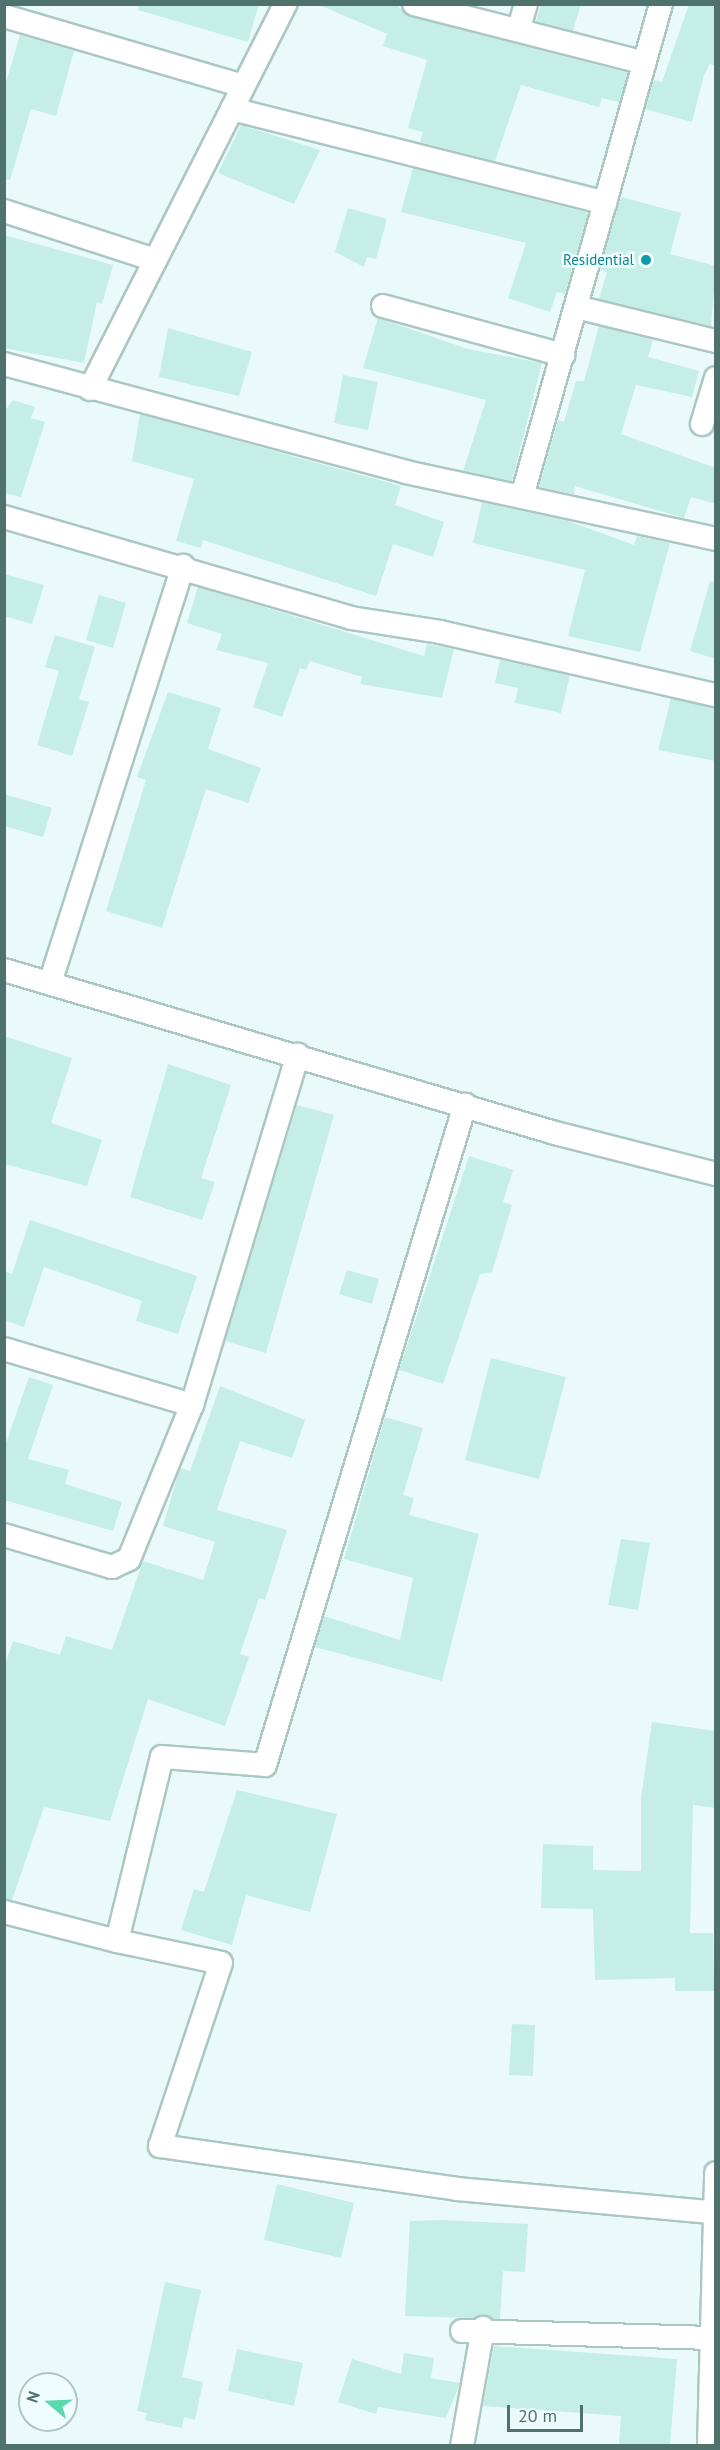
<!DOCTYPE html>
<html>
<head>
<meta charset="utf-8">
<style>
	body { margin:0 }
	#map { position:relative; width:720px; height:2450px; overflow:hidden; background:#eafafb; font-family:"PT Sans",sans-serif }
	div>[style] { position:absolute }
	.building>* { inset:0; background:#c4eee6 }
	.roads { filter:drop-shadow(2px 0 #abc7c4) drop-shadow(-2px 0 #abc7c4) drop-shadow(0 2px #abc7c4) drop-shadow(0 -2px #abc7c4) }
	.minor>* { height:22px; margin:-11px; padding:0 11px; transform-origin:11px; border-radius:11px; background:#fff }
	.dots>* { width:16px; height:16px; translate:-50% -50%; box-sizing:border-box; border:3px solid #f0fdfe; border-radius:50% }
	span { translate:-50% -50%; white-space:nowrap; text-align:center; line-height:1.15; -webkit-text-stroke:5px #f0fdfe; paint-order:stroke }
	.culture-label { font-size:15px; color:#0d838f }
	.right { translate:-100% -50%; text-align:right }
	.frame { position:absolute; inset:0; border:6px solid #4f736c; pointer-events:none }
	.north { position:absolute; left:18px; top:2372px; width:60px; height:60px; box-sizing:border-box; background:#f0fdfe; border:2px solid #b0c6c4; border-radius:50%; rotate:289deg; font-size:16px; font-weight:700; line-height:24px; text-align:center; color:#4f736c }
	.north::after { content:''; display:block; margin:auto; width:21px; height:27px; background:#5bd9ad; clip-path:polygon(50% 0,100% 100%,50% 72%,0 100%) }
	.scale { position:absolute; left:507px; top:2405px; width:76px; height:27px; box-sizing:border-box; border:3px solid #4f736c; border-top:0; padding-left:8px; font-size:18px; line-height:21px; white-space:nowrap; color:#4f736c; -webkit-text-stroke:4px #f0fdfe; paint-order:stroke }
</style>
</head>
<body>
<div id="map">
	<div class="building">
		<i style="clip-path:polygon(139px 4px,259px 4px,248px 42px,138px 10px)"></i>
		<i style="clip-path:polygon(317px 4px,395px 4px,411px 17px,628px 73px,619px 102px,602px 98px,599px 107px,521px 85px,495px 161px,420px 142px,423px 132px,408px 128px,427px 60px,383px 46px,387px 34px)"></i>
		<i style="clip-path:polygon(541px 4px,581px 4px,573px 31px,536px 21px)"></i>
		<i style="clip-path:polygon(689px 4px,716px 4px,716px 66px,710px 64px,704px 75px,692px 122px,645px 109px,654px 80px,662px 82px)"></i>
		<i style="clip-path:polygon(20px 35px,74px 51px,56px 116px,31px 109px,10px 180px,4px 179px,4px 89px)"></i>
		<i style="clip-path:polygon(241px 125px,320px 150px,294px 204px,218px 173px)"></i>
		<i style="clip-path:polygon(413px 168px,588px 213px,565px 294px,557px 292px,550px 312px,508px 298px,526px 243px,401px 212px)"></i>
		<i style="clip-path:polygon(621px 197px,681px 213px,670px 254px,716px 266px,711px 326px,599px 299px,607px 272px,600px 269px)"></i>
		<i style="clip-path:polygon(348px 208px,387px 219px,376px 259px,367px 257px,364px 267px,335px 252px)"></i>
		<i style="clip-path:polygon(4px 235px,113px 265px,102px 304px,97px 302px,84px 363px,4px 348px)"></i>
		<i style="clip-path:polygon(378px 318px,468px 349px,542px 363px,512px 481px,463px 471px,486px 400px,363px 368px)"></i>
		<i style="clip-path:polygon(599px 326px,653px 340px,648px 357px,699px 371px,692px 397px,636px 385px,621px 434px,716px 468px,716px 504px,691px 497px,684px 518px,575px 486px,574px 494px,539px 487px,558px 420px,564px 422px,576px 381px,584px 381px)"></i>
		<i style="clip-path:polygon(168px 328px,252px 352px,239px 396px,159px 377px)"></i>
		<i style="clip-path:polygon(343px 375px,378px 382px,368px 430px,334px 423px)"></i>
		<i style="clip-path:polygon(13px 400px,35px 407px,31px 418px,45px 422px,21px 497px,4px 493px,4px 412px)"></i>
		<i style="clip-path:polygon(140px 414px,401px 486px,395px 505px,444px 522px,433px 557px,393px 544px,376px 596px,203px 540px,201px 548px,176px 541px,194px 479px,132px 461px)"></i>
		<i style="clip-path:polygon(482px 502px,568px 521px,634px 545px,637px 536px,670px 543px,640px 652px,568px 636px,585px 570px,473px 543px)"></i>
		<i style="clip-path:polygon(4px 574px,44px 585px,32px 624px,4px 616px)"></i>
		<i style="clip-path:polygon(710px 581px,716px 582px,716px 659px,690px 651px)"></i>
		<i style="clip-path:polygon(198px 587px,424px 656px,427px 644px,454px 649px,442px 698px,360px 684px,362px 677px,310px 661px,306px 670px,300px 668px,282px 717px,253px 707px,268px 663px,216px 650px,222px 634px,187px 623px)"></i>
		<i style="clip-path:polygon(99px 595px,126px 603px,113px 648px,86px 640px)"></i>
		<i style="clip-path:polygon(55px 635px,95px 647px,79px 699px,89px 702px,72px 756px,37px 745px,59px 671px,45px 667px)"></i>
		<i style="clip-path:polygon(500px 660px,570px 675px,561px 713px,515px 703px,518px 688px,495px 683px)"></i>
		<i style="clip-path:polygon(168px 692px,221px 708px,208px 749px,261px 768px,248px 803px,206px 789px,162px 928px,106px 911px,146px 780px,137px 777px)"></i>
		<i style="clip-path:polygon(671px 698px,716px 708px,716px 761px,658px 750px)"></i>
		<i style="clip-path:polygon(4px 794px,52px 808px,43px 837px,4px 826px)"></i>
		<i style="clip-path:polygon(4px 1036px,72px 1058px,51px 1123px,102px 1140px,87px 1186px,4px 1164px)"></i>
		<i style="clip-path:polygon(168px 1064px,231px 1085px,201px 1178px,215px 1182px,202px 1220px,130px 1197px)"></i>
		<i style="clip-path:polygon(297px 1105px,334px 1115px,266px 1353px,225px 1341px)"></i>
		<i style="clip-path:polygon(469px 1156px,513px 1170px,503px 1202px,512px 1205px,492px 1272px,480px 1274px,443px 1384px,399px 1370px)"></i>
		<i style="clip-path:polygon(30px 1220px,197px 1276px,178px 1334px,136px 1321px,142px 1301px,44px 1267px,24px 1327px,4px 1320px,4px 1271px,12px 1274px)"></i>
		<i style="clip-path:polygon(347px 1270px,379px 1279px,372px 1304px,339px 1294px)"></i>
		<i style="clip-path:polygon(491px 1358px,566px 1377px,539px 1479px,465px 1460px)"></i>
		<i style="clip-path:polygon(29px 1377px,53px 1385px,28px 1459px,69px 1470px,65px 1484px,122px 1502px,113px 1531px,4px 1500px,4px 1449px)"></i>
		<i style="clip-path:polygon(220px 1386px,305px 1420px,292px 1458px,240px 1441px,217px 1510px,287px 1530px,265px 1600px,259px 1598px,240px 1654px,249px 1657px,225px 1726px,148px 1699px,110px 1821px,44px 1807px,12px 1900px,4px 1899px,4px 1668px,13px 1641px,60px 1655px,66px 1636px,112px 1650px,143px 1561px,203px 1580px,215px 1542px,163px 1526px,178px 1475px,181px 1468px,190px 1471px)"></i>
		<i style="clip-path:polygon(385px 1417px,423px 1428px,403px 1495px,414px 1498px,409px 1515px,479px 1534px,442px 1681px,315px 1647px,324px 1616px,400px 1640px,413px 1578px,344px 1559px)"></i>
		<i style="clip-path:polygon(621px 1539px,650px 1543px,638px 1610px,608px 1605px)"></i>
		<i style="clip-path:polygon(652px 1722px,716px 1731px,716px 1808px,693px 1805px,690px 1933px,713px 1933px,714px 1991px,675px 1991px,675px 1978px,595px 1980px,593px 1909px,541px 1908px,543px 1844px,593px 1846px,593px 1870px,641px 1871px,641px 1798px)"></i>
		<i style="clip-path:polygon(237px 1790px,337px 1814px,310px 1912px,246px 1895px,232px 1945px,181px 1930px,194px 1889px,204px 1892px)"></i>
		<i style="clip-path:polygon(512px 2024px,535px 2025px,533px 2076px,509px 2075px)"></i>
		<i style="clip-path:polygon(277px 2184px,354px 2203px,341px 2258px,264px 2240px)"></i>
		<i style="clip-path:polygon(441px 2220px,528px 2224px,525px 2272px,503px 2271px,500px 2319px,405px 2316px,410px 2221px)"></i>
		<i style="clip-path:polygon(165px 2282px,201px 2290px,182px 2377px,203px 2382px,195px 2420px,184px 2417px,182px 2428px,145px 2420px,147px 2413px,137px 2411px)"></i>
		<i style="clip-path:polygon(494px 2346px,677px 2359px,670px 2445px,619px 2445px,621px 2416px,483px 2406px)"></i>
		<i style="clip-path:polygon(237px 2349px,303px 2363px,294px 2406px,228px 2391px)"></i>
		<i style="clip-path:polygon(404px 2353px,434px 2358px,431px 2378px,460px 2383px,446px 2418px,378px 2407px,376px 2414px,338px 2402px,352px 2359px,401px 2374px)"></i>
	</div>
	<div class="roads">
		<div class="minor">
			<i style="left:414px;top:4px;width:238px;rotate:14.3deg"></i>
			<i style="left:4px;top:16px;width:249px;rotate:16.3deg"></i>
			<i style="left:519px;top:28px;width:25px;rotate:-74deg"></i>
			<i style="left:232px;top:109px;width:385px;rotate:14.1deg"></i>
			<i style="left:4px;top:211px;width:159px;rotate:18deg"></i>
			<i style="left:383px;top:306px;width:187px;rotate:15.2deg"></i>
			<i style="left:576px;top:307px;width:144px;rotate:13.7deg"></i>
			<i style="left:4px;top:364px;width:416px;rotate:15deg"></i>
			<i style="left:406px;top:472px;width:317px;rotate:12.2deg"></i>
			<i style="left:90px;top:389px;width:432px;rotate:-63.1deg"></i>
			<i style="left:702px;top:424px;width:48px;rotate:-73.1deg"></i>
			<i style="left:523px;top:493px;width:508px;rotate:-74.24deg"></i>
			<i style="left:4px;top:517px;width:361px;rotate:16.2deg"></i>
			<i style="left:351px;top:618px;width:90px;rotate:8.9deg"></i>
			<i style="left:440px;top:632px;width:283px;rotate:12.9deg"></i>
			<i style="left:4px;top:970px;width:575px;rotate:16.48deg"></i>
			<i style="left:555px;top:1133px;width:166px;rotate:14.3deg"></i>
			<i style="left:50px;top:983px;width:438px;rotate:-72.3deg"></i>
			<i style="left:4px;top:1349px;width:196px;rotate:16.6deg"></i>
			<i style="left:4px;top:1535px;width:113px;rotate:16.5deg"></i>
			<i style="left:112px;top:1567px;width:19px;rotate:-25deg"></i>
			<i style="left:129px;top:1559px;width:166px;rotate:-67.8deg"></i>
			<i style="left:192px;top:1405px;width:366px;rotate:-73.2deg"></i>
			<i style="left:4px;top:1912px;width:117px;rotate:14.4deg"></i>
			<i style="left:117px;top:1941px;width:189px;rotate:-76.3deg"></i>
			<i style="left:162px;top:1757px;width:103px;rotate:4.4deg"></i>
			<i style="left:265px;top:1765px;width:690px;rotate:-73.14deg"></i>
			<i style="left:117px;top:1941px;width:106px;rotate:11.9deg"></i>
			<i style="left:221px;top:1963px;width:193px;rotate:108.4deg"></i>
			<i style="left:160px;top:2146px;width:300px;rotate:8.2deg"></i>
			<i style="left:457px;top:2189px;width:255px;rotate:5.2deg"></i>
			<i style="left:462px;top:2331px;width:254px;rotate:1.6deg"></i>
			<i style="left:462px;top:2446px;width:120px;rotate:-79.9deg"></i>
			<i style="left:709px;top:2446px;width:273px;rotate:-88.5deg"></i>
		</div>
	</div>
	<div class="dots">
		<i style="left:646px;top:260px;background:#0f9aa8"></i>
	</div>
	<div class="culture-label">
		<span class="right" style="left:634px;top:260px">Residential</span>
	</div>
	<div class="frame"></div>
	<div class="north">N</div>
	<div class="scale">20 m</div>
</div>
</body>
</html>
